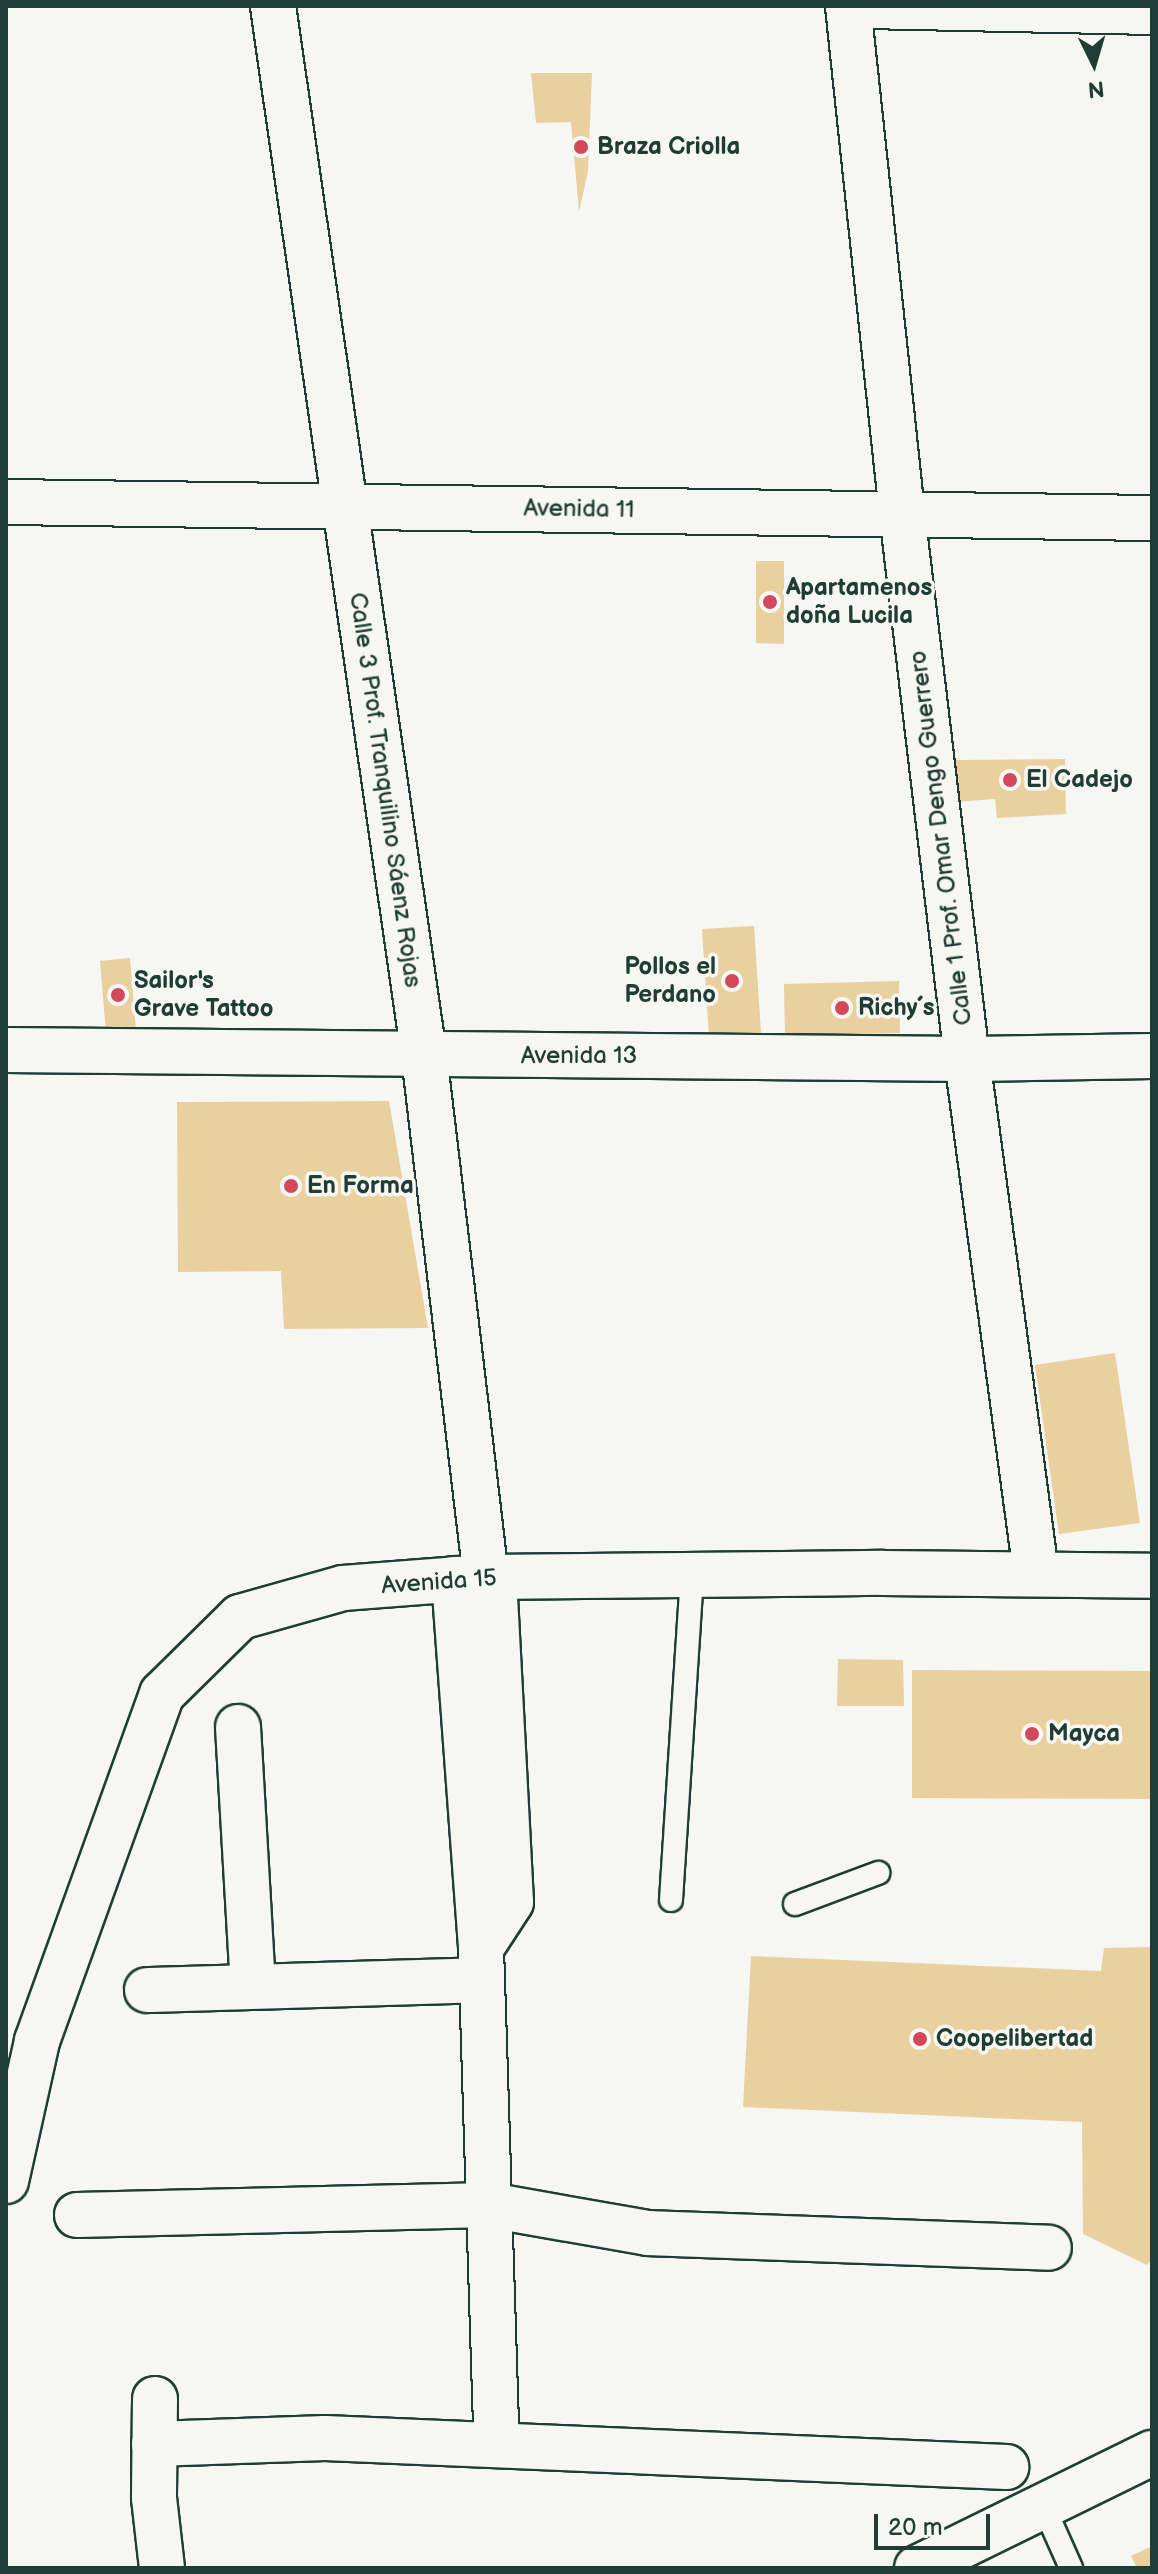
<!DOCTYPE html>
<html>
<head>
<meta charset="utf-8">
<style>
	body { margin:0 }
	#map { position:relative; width:1158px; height:2574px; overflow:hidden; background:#f6f6f2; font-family:"Balsamiq Sans",sans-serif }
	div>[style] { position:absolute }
	.building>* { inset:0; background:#ead09f }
	.roads { filter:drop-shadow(2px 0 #1f3d34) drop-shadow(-2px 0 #1f3d34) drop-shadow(0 2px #1f3d34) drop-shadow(0 -2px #1f3d34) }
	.lane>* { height:22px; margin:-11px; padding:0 11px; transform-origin:11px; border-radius:11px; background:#f6f6f2 }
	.street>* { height:44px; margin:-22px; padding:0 22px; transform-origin:22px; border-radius:22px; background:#f6f6f2 }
	.secondary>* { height:44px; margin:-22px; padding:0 22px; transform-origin:22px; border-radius:22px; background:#f6f6f2 }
	.dots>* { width:22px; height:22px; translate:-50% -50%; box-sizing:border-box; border:4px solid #f6f6f2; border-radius:50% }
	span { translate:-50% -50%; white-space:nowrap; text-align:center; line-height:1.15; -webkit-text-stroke:7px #f6f6f2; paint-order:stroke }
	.poi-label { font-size:24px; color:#1f3d34; font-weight:700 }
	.left { translate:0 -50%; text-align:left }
	.right { translate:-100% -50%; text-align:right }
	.street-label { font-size:24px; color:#1f3d34 }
	.frame { position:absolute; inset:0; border:8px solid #1f3d34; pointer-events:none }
	.north { position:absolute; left:1054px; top:24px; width:80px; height:80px; -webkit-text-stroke:6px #f6f6f2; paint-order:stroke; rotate:175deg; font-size:22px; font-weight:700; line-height:32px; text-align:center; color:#1f3d34 }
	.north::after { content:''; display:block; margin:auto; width:28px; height:36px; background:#1f3d34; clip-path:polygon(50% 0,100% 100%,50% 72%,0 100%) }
	.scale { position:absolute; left:874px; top:2514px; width:116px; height:36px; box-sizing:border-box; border:4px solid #1f3d34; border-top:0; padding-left:10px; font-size:24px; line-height:28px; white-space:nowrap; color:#1f3d34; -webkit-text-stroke:6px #f6f6f2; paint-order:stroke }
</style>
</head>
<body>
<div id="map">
	<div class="building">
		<i style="clip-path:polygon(531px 73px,592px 73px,588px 171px,579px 212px,571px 122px,536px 123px)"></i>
		<i style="clip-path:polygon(756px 561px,784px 561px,784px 644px,756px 643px)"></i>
		<i style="clip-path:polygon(1065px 759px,1066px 814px,997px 818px,995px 799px,956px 802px,955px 760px)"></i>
		<i style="clip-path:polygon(754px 926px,761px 1033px,709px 1037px,702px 929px)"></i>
		<i style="clip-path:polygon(130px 958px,136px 1030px,106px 1033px,100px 961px)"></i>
		<i style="clip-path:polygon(899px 981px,900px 1033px,785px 1036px,784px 984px)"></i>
		<i style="clip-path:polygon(389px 1101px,428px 1328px,284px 1329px,281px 1271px,178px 1272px,177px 1102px)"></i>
		<i style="clip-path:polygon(1115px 1353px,1140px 1523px,1059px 1534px,1035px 1365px)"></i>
		<i style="clip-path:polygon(838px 1659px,903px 1660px,904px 1706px,837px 1706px)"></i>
		<i style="clip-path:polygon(912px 1670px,1152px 1671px,1152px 1799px,912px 1798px)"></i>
		<i style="clip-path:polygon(1152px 1947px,1152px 2259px,1147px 2265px,1083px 2234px,1082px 2122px,743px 2107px,751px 1956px,1101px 1971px,1104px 1948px)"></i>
		<i style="clip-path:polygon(1152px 2546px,1152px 2568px,1137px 2568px,1131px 2556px)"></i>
	</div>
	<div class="roads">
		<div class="lane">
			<i style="left:671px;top:1900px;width:326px;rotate:-86.3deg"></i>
			<i style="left:795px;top:1904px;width:89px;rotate:-20.5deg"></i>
			<i style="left:1043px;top:2505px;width:69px;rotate:66deg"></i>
		</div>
		<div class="street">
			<i style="left:273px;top:6px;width:1060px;rotate:81.81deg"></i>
			<i style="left:424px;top:1055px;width:526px;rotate:83.23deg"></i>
			<i style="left:848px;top:6px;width:510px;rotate:83.92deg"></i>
			<i style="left:902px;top:513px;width:550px;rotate:83.21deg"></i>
			<i style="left:967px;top:1059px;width:519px;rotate:82.35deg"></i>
			<i style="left:6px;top:502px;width:1146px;rotate:0.8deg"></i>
			<i style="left:454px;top:1579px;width:370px;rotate:85.8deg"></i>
			<i style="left:481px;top:1948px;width:497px;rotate:88.2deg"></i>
			<i style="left:238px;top:1727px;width:259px;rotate:86.7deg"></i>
			<i style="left:481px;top:1948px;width:55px;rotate:-56.9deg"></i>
			<i style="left:511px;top:1902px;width:325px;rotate:-93deg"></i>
			<i style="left:147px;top:1990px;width:335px;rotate:-1.7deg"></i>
			<i style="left:6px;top:2181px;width:143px;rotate:-77.5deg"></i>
			<i style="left:37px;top:2041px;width:369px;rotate:-70.2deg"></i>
			<i style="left:162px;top:1694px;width:110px;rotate:-44.6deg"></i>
			<i style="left:240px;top:1617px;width:107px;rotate:-15.7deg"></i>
			<i style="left:343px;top:1588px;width:143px;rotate:-4.4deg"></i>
			<i style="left:486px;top:1577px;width:397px;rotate:-0.6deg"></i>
			<i style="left:883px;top:1573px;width:269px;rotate:0.6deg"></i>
			<i style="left:77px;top:2215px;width:412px;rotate:-1.4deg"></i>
			<i style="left:489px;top:2205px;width:161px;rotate:10deg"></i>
			<i style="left:648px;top:2233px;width:401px;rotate:2.1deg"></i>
			<i style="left:155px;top:2399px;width:99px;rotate:90.6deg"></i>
			<i style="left:154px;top:2498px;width:70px;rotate:83.5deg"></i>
			<i style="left:154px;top:2444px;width:171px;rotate:-2deg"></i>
			<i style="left:325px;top:2438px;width:682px;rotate:2.44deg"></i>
			<i style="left:917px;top:2568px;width:262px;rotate:-26.1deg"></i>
		</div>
		<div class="secondary">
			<i style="left:866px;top:6px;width:286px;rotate:1.2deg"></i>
			<i style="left:6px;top:1050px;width:961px;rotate:0.54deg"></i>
			<i style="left:967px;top:1059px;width:185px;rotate:-0.9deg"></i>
		</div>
	</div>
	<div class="dots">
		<i style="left:581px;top:147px;background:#d1495b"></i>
		<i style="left:770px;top:602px;background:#d1495b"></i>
		<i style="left:1010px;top:780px;background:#d1495b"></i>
		<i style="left:732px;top:981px;background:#d1495b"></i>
		<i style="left:118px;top:995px;background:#d1495b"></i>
		<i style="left:842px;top:1008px;background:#d1495b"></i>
		<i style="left:291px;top:1186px;background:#d1495b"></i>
		<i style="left:1032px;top:1734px;background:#d1495b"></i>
		<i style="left:920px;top:2039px;background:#d1495b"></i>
	</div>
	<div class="poi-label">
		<span class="left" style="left:597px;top:147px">Braza Criolla</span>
		<span class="left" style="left:786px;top:602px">Apartamenos<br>doña Lucila</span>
		<span class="left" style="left:1026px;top:780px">El Cadejo</span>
		<span class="right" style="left:716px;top:981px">Pollos el<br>Perdano</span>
		<span class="left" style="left:134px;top:995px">Sailor's<br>Grave Tattoo</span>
		<span class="left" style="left:858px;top:1008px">Richy´s</span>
		<span class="left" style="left:307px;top:1186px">En Forma</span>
		<span class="left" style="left:1048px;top:1734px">Mayca</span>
		<span class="left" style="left:936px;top:2039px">Coopelibertad</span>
	</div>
	<div class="street-label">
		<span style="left:579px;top:509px;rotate:1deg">Avenida 11</span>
		<span style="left:385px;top:790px;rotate:82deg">Calle 3 Prof. Tranquilino Sáenz Rojas</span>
		<span style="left:941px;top:838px;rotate:-97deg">Calle 1 Prof. Omar Dengo Guerrero</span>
		<span style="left:579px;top:1056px">Avenida 13</span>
		<span style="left:439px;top:1582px;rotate:-4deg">Avenida 15</span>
	</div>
	<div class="frame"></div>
	<div class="north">N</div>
	<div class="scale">20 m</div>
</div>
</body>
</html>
